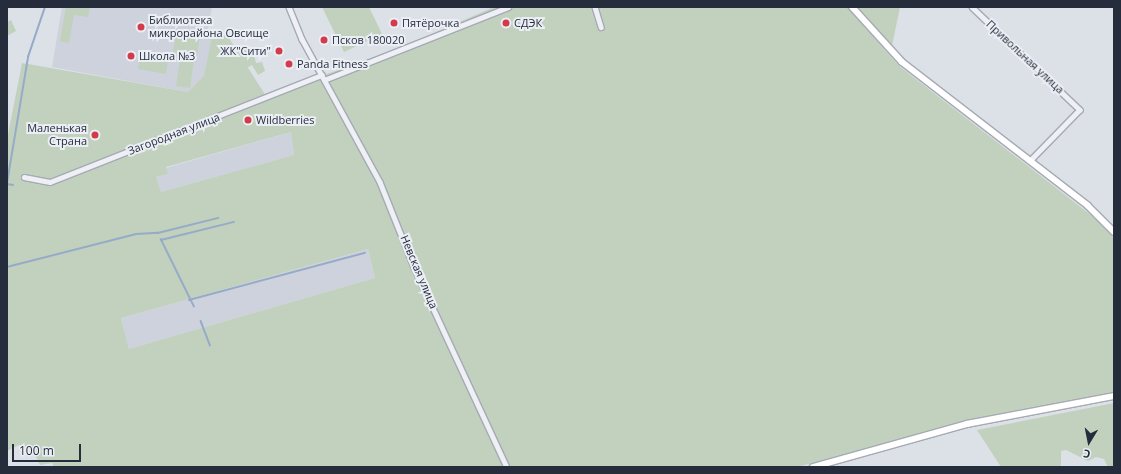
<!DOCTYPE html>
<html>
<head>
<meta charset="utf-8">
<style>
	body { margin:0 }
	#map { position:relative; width:1121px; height:474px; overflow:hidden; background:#dce0e7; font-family:"Open Sans",sans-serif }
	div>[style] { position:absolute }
	.built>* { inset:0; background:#ced2dc }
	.green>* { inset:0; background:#c1d1bd }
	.stream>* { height:1.5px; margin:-0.75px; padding:0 0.75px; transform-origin:0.75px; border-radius:0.75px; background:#95abc8 }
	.roads { filter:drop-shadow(1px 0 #a5aab4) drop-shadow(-1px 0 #a5aab4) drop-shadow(0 1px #a5aab4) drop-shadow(0 -1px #a5aab4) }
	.street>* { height:4.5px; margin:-2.25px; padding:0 2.25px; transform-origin:2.25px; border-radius:2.25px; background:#eef0f5 }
	.secondary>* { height:6px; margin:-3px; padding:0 3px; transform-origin:3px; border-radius:3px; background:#fff }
	.dots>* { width:11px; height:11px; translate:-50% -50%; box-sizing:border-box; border:2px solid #ebeef4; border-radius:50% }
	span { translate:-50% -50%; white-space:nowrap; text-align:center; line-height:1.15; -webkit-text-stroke:4px #ebeef4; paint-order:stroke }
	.poi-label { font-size:11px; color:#252d3d }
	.left { translate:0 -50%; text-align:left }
	.right { translate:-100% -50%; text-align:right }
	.street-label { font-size:11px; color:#252d3d }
	.frame { position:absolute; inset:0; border:8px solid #252d3d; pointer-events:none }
	.north { position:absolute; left:1069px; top:422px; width:40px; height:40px; -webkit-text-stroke:3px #ebeef4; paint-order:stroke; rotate:190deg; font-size:11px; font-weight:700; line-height:16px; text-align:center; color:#252d3d }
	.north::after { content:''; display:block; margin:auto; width:14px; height:18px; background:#252d3d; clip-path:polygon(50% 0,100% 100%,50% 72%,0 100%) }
	.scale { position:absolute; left:12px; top:444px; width:69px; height:18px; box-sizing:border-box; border:2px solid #252d3d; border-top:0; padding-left:5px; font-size:12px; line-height:14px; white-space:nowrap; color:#252d3d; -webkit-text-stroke:3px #ebeef4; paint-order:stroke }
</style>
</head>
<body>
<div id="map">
	<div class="built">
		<i style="clip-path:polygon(62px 7px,212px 7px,207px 34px,212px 35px,204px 77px,188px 92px,52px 67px)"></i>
		<i style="clip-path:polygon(291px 132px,294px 155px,161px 192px,156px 177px,168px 174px,166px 168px)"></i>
		<i style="clip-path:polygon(368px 249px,375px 278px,129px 349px,121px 318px)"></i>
	</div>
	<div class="green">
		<i style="clip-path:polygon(66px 7px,90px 7px,88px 17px,74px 15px,69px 43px,60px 41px)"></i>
		<i style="clip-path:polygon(322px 7px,369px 7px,382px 34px,344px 52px)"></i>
		<i style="clip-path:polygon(evenodd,494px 7px,847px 7px,899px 66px,1096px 219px,1113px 237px,1114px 393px,990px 416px,797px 467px,54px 467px,52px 463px,40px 465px,32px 449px,19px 445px,7px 451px,7px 140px,22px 63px,188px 92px,204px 76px,212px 35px,227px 35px,266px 96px,407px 45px,494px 7px,291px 132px,294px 155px,161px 192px,156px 177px,168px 174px,166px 167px,291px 132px,494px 7px,368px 249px,375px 278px,129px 349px,121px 318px,368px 249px)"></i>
		<i style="clip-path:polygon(858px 7px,900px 7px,892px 46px)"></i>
		<i style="clip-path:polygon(11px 20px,16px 31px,7px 36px,7px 22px)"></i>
		<i style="clip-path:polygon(177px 31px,200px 35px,197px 56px,173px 52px)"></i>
		<i style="clip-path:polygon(246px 47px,253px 52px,256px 63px,262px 62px,265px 71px,258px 75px,252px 65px,247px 68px,237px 50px)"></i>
		<i style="clip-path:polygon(140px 55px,168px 60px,166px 74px,138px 69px)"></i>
		<i style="clip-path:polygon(180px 58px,194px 60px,190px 88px,176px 86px)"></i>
		<i style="clip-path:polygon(1114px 403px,1114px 467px,1108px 467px,1104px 459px,1096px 457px,1088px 461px,1066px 450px,1061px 451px,1061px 467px,1001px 467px,977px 430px)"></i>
	</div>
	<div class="stream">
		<i style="left:7px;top:183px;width:128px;rotate:-80.5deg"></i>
		<i style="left:28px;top:57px;width:53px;rotate:-71.2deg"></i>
		<i style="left:7px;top:184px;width:6px;rotate:9deg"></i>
		<i style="left:7px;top:267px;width:133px;rotate:-14.3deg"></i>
		<i style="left:136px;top:234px;width:22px;rotate:-3deg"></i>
		<i style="left:158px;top:233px;width:62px;rotate:-14deg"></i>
		<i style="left:189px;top:300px;width:182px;rotate:-15deg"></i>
		<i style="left:194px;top:307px;width:75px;rotate:-116.2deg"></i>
		<i style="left:161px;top:240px;width:75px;rotate:-13.9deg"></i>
		<i style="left:201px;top:321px;width:26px;rotate:69deg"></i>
	</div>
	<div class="roads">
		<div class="street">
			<i style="left:289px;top:7px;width:35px;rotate:68deg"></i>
			<i style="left:302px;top:39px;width:163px;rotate:61.4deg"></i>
			<i style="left:380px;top:182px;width:92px;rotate:68.2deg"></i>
			<i style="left:414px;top:267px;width:221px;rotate:65.1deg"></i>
			<i style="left:595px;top:7px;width:21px;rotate:73deg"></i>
			<i style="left:972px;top:7px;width:149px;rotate:43.6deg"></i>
			<i style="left:1080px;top:110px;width:71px;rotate:134.4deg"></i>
			<i style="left:324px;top:80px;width:198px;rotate:-21.6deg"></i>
			<i style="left:24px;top:177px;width:26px;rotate:11deg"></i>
			<i style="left:50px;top:182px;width:292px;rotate:-21.5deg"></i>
		</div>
		<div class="secondary">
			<i style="left:852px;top:7px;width:74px;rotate:47.7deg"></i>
			<i style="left:902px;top:62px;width:235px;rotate:37.7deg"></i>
			<i style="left:1088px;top:206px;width:37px;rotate:45deg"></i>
			<i style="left:813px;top:467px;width:160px;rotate:-15.6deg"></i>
			<i style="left:967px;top:424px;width:150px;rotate:-10.8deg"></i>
		</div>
	</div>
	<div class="dots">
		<i style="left:394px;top:23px;background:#d23b4a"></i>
		<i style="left:506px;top:23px;background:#d23b4a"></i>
		<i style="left:141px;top:27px;background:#d23b4a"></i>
		<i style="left:324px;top:40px;background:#d23b4a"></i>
		<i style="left:279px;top:51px;background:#d23b4a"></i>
		<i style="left:131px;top:56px;background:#d23b4a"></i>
		<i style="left:289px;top:64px;background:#d23b4a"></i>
		<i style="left:248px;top:120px;background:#d23b4a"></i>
		<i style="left:95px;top:135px;background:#d23b4a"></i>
	</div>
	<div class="poi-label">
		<span class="left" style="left:149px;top:27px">Библиотека<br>микрорайона Овсище</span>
		<span class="left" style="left:402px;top:23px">Пятёрочка</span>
		<span class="left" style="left:514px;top:23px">СДЭК</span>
		<span class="left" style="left:332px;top:40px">Псков 180020</span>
		<span class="right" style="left:271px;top:51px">ЖК"Сити"</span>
		<span class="left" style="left:139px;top:56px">Школа №3</span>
		<span class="left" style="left:297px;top:64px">Panda Fitness</span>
		<span class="left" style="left:256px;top:120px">Wildberries</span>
		<span class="right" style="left:87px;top:135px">Маленькая<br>Страна</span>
	</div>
	<div class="street-label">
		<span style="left:1025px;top:57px;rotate:43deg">Привольная улица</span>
		<span style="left:174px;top:134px;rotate:-21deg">Загородная улица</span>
		<span style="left:419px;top:272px;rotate:67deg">Невская улица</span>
	</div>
	<div class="frame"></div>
	<div class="north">С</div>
	<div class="scale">100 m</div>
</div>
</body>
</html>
